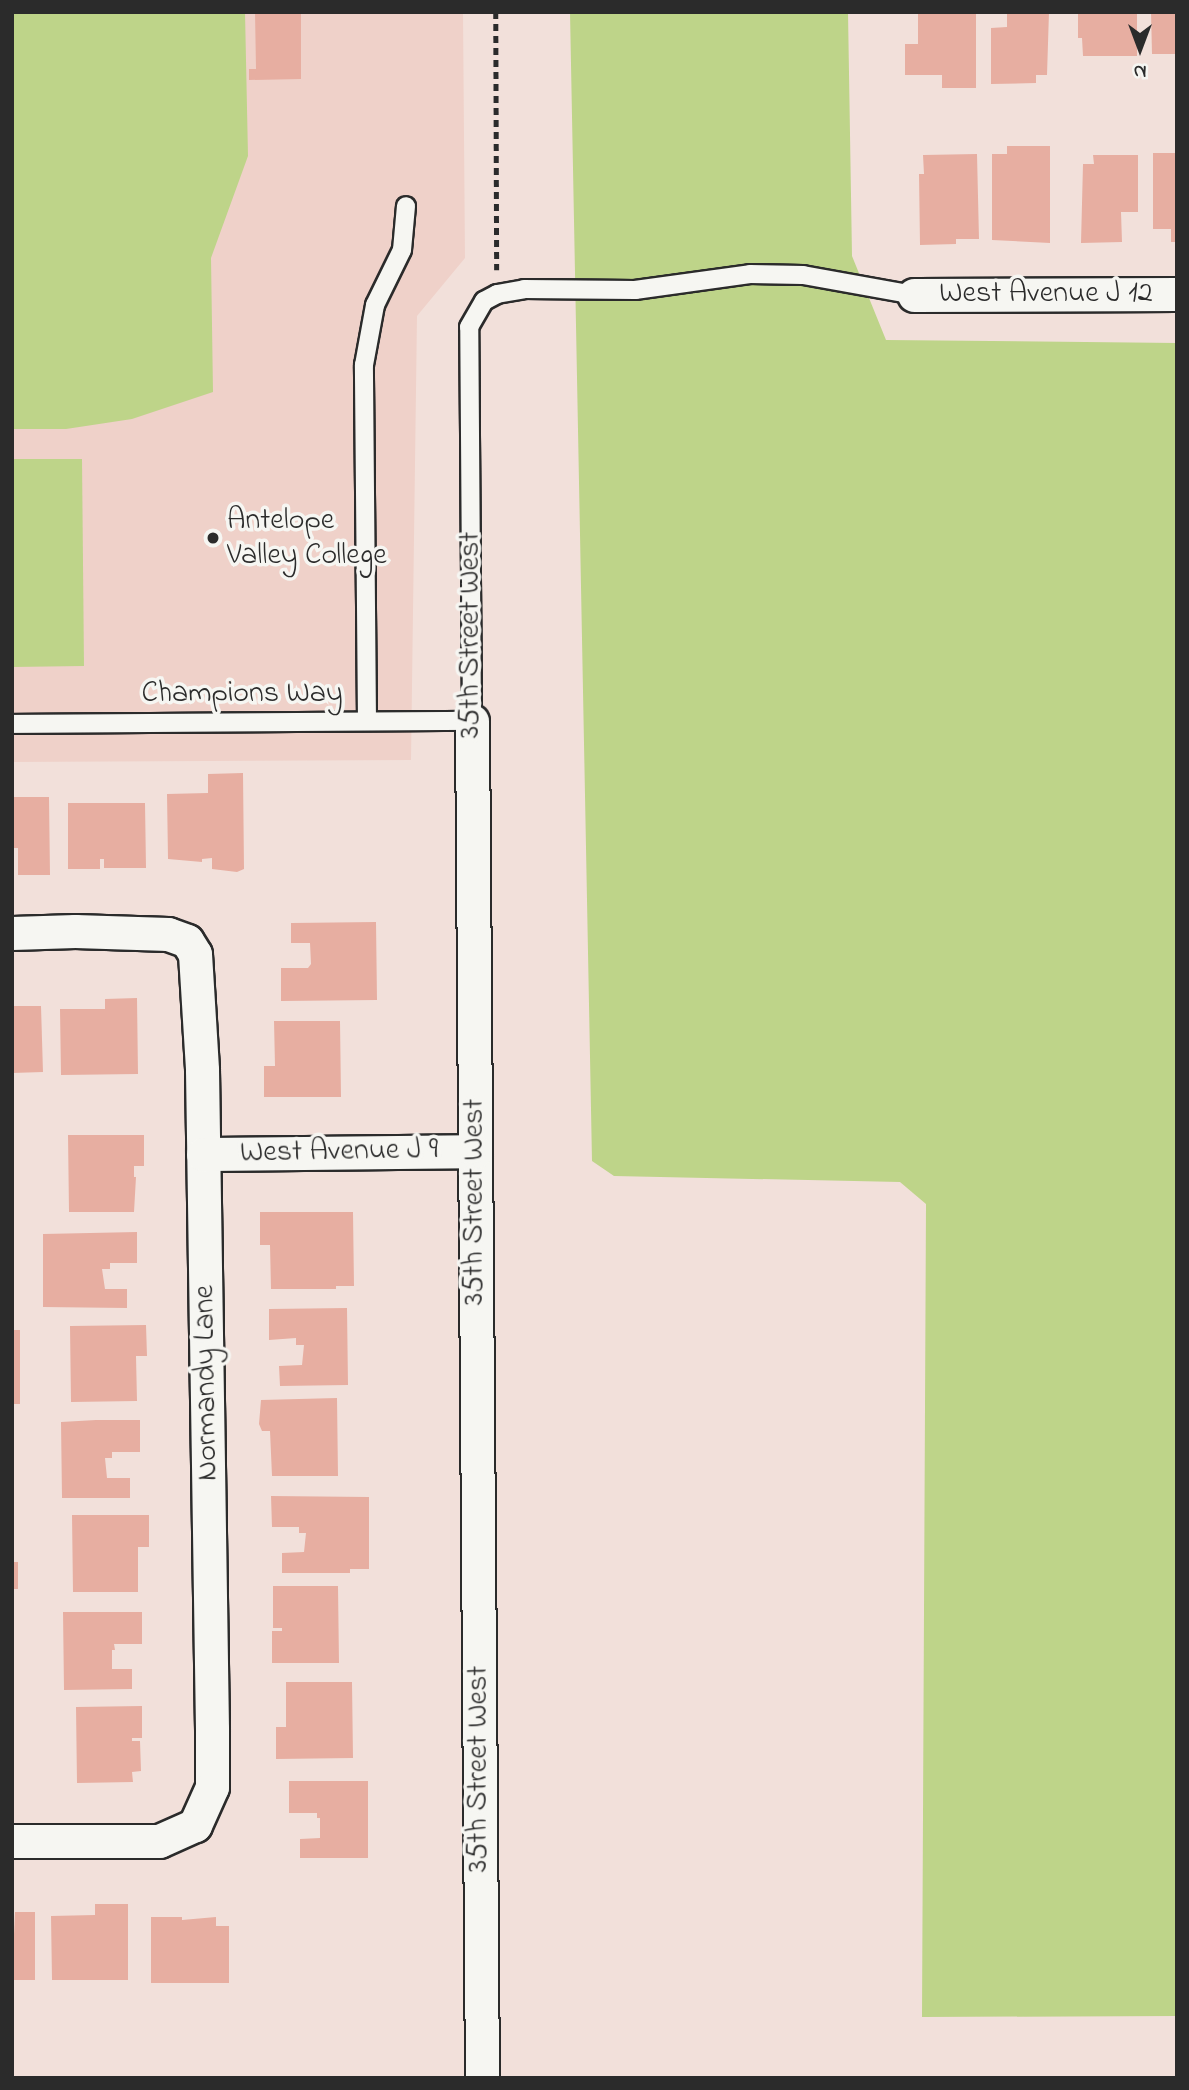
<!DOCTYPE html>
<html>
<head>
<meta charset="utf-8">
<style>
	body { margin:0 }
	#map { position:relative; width:1189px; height:2090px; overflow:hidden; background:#f2e0da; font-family:"Indie Flower",sans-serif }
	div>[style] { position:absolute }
	.built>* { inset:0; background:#efd1c9 }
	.green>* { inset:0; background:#bed489 }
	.building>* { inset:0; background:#e7aea1 }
	.path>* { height:4.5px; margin-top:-2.25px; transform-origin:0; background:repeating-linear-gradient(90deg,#2b2b2b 0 7px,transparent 0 12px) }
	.roads { filter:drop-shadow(2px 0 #2b2b2b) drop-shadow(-2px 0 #2b2b2b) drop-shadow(0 2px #2b2b2b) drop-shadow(0 -2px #2b2b2b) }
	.service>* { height:18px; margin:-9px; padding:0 9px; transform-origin:9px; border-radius:9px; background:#f6f6f2 }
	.minor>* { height:33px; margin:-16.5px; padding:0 16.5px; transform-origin:16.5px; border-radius:16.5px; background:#f6f6f2 }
	.dots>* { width:19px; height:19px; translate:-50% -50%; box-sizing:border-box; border:4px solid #f6f6f2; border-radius:50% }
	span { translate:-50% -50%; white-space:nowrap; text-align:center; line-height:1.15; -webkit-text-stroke:7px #f6f6f2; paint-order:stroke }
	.street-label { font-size:30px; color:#2b2b2b }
	.poi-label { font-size:30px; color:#2b2b2b }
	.left { translate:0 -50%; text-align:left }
	.frame { position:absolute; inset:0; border:14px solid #2b2b2b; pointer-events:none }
	.north { position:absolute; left:1105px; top:14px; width:70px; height:70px; -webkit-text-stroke:5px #f6f6f2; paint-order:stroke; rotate:180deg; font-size:19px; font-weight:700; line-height:28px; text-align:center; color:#2b2b2b }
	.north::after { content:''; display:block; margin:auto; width:24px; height:32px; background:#2b2b2b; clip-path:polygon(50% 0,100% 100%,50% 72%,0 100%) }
</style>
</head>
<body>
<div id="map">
	<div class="built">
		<i style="clip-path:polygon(12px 12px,463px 12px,465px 258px,417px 316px,411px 760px,12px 762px)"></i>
	</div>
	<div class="green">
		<i style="clip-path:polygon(12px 12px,245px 12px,248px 156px,211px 258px,213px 392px,132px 419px,66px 429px,12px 429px)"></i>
		<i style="clip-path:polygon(570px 12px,848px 12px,852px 256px,886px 340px,1177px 343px,1177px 2016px,922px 2017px,926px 1204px,900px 1182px,614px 1176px,592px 1161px)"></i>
		<i style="clip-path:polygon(12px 459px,82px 459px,84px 666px,12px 667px)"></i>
	</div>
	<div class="building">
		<i style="clip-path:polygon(255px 12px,301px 12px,301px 79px,249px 80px,249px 69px,256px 69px)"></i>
		<i style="clip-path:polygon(918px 12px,976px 12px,976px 88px,942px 88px,942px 75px,905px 75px,905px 44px,918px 44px)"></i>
		<i style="clip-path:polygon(1007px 12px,1049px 12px,1047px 75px,1036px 75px,1036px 83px,991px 84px,991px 28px,1007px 27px)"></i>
		<i style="clip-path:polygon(1078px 12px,1137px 12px,1137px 56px,1083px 56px,1082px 38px,1078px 38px)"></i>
		<i style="clip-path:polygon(1151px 12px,1177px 12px,1177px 54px,1152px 54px)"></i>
		<i style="clip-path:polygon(1007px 146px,1050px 146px,1050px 243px,992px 240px,992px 154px,1007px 154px)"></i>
		<i style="clip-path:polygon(1153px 153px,1177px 153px,1177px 242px,1171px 242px,1171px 229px,1153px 229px)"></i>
		<i style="clip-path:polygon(977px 154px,979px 239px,956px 239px,956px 244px,920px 245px,919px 174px,924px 174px,923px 155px)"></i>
		<i style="clip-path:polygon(1093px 155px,1138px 155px,1138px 212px,1121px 212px,1122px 242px,1081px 243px,1083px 164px,1094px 164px)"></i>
		<i style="clip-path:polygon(243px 773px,244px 869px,237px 872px,212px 869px,212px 858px,202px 859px,202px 862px,168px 859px,167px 794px,208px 793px,208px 774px)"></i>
		<i style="clip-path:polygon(12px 797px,49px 797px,50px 875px,18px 875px,18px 848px,12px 848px)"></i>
		<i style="clip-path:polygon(68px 803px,145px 803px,146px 868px,104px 868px,104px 859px,100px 859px,100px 869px,68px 869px)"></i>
		<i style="clip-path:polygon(376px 922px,377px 1000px,281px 1001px,281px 968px,308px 968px,311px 964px,310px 943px,291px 943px,291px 923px)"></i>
		<i style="clip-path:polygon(137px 998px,138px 1074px,61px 1075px,60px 1009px,105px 1009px,105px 999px)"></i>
		<i style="clip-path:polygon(12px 1006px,41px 1006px,43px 1072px,12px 1073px)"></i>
		<i style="clip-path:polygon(274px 1021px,340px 1021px,341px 1097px,264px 1097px,264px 1066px,275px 1066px)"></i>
		<i style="clip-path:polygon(68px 1135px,144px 1135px,144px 1166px,134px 1166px,134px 1177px,136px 1177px,134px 1212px,69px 1212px)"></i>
		<i style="clip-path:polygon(260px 1212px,353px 1212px,354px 1286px,336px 1286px,336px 1289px,271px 1289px,270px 1245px,260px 1245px)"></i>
		<i style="clip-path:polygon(137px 1232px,137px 1263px,110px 1263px,110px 1269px,102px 1269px,105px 1289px,127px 1289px,127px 1308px,43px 1307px,43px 1234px)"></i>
		<i style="clip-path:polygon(347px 1308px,348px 1385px,280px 1386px,279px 1366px,302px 1365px,304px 1345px,296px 1345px,296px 1338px,269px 1340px,269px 1309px)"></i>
		<i style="clip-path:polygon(146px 1325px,147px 1356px,136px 1356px,137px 1401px,71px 1402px,70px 1326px)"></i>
		<i style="clip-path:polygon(12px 1330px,20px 1330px,20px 1404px,12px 1404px)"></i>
		<i style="clip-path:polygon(337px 1398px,338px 1476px,272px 1476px,270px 1431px,262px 1431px,259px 1424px,261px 1400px)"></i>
		<i style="clip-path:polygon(96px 1420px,140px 1420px,140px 1452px,112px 1452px,112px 1458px,105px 1458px,107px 1478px,130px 1478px,130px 1498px,62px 1498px,61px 1422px)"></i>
		<i style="clip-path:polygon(271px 1496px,369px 1497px,369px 1569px,350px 1569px,350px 1573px,282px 1573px,282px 1553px,304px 1552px,306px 1533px,299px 1533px,299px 1527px,272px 1527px)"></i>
		<i style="clip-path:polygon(72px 1515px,149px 1515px,149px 1547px,138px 1547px,138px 1592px,73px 1592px)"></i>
		<i style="clip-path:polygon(12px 1562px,18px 1562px,18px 1589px,12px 1589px)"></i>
		<i style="clip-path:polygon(273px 1586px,338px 1586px,339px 1663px,272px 1663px,272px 1631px,282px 1631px,282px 1628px,273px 1628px)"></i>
		<i style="clip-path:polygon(63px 1612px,142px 1612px,142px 1644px,114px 1644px,115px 1650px,112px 1650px,112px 1669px,132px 1669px,132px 1689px,64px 1690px)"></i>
		<i style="clip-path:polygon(286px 1682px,352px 1682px,353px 1758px,276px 1759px,276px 1727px,286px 1727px)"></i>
		<i style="clip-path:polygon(142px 1706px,142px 1738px,132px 1738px,132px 1741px,140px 1741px,141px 1771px,132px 1772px,133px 1782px,77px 1783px,76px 1707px)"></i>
		<i style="clip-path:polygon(289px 1781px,368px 1781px,368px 1858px,300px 1858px,300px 1839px,320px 1838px,320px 1818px,317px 1818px,317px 1813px,289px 1813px)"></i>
		<i style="clip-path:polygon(95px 1904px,128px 1904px,128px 1980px,52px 1980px,51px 1916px,95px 1915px)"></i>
		<i style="clip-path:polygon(15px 1912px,35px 1912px,35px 1980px,12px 1980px)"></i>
		<i style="clip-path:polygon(151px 1917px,182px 1917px,182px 1920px,216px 1917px,216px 1926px,229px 1926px,229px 1983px,151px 1983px)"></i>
	</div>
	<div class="path">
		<i style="left:496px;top:12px;width:258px;rotate:89.8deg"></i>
	</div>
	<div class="roads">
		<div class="service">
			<i style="left:367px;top:721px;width:356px;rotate:-90.5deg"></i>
			<i style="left:364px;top:365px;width:61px;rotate:-79.6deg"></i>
			<i style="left:375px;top:305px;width:61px;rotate:-63.9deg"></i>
			<i style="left:402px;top:250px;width:44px;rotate:-84.8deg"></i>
			<i style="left:12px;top:724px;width:460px;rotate:-0.4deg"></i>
			<i style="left:472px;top:721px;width:394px;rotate:-90.4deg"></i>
			<i style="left:469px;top:327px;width:30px;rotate:-60deg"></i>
			<i style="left:484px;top:301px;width:15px;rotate:-28deg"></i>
			<i style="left:497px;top:294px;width:27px;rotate:-10deg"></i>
			<i style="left:524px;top:289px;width:111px;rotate:0.5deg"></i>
			<i style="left:635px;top:290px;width:116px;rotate:-7.9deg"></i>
			<i style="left:750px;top:274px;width:53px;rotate:1.1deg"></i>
			<i style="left:803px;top:275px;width:113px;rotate:10.2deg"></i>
		</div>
		<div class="minor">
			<i style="left:914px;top:295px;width:263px;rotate:-0.2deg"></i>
			<i style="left:472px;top:721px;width:1357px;rotate:89.58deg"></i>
			<i style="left:12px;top:933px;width:63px;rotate:-1.8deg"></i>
			<i style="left:75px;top:931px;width:93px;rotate:1.8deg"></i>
			<i style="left:168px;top:934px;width:20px;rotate:20deg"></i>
			<i style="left:187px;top:941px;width:15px;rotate:58deg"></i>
			<i style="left:195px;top:954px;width:116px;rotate:86.5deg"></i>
			<i style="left:202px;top:1070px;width:659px;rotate:89.13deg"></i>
			<i style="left:212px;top:1729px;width:58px;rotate:90deg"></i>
			<i style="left:212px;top:1787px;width:42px;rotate:114.1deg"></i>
			<i style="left:195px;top:1825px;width:39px;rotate:156deg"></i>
			<i style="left:159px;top:1841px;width:147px;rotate:180deg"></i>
			<i style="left:203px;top:1154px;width:272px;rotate:-0.6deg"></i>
		</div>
	</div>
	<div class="dots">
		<i style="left:213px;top:538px;background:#2b2b2b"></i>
	</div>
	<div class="street-label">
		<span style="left:1046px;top:294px">West Avenue J 12</span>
		<span style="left:471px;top:635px;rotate:-90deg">35th Street West</span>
		<span style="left:242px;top:694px">Champions Way</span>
		<span style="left:339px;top:1152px;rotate:-1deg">West Avenue J 9</span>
		<span style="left:475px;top:1202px;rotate:-90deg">35th Street West</span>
		<span style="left:207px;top:1383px;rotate:-91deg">Normandy Lane</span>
		<span style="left:479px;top:1769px;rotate:-90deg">35th Street West</span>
	</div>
	<div class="poi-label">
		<span class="left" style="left:227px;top:538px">Antelope<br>Valley College</span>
	</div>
	<div class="frame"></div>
	<div class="north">N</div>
</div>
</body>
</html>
